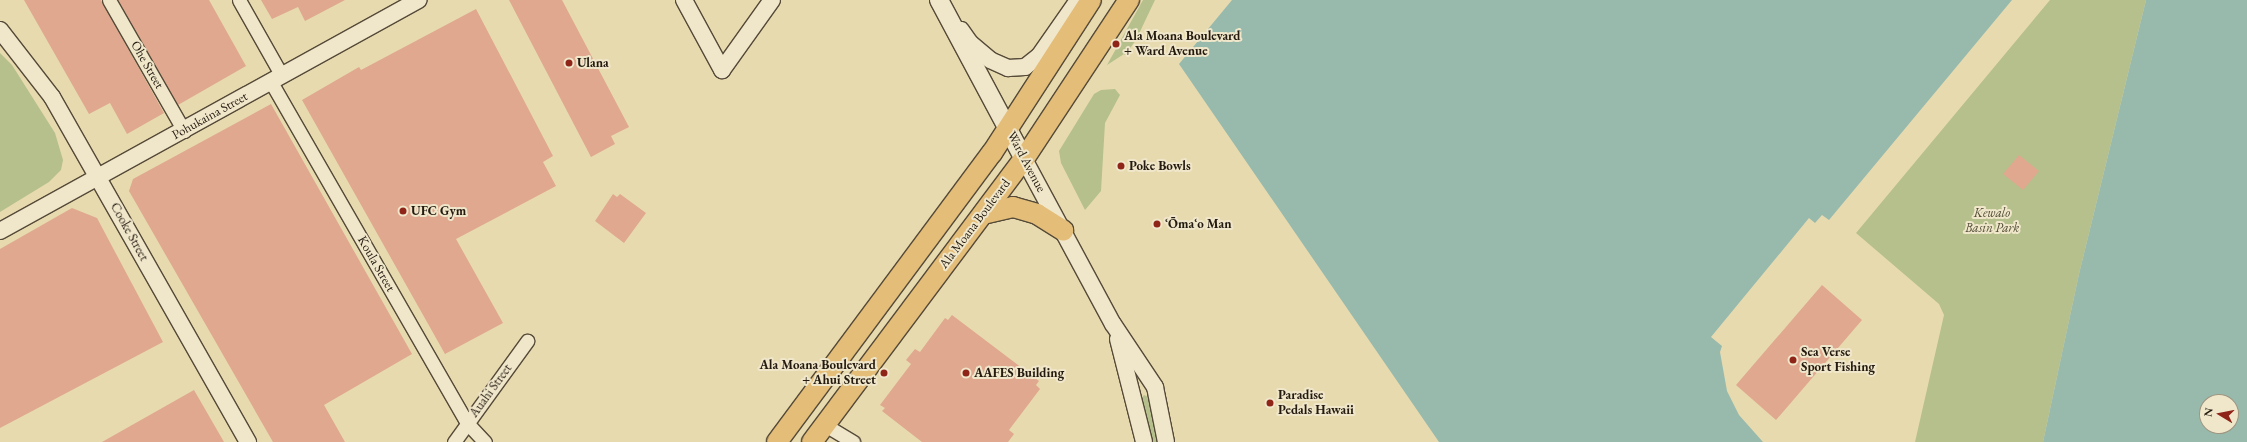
<!DOCTYPE html>
<html>
<head>
<meta charset="utf-8">
<style>
	body { margin:0 }
	#map { position:relative; width:2247px; height:442px; overflow:hidden; background:#e8daaf; font-family:"EB Garamond",serif }
	div>[style] { position:absolute }
	.green>* { inset:0; background:#b5c08c }
	.water>* { inset:0; background:#97baad }
	.building>* { inset:0; background:#dfa88f }
	.roads { filter:drop-shadow(1px 0 #554a38) drop-shadow(-1px 0 #554a38) drop-shadow(0 1px #554a38) drop-shadow(0 -1px #554a38) }
	.minor>* { height:13px; margin:-6.5px; padding:0 6.5px; transform-origin:6.5px; border-radius:6.5px; background:#f0e7cb }
	.tertiary>* { height:16px; margin:-8px; padding:0 8px; transform-origin:8px; border-radius:8px; background:#f0e7cb }
	.secondary>* { height:18px; margin:-9px; padding:0 9px; transform-origin:9px; border-radius:9px; background:#f0e7cb }
	.primary>* { height:20px; margin:-10px; padding:0 10px; transform-origin:10px; border-radius:10px; background:#e4bd78 }
	.dots>* { width:11px; height:11px; translate:-50% -50%; box-sizing:border-box; border:2px solid #f0e7cb; border-radius:50% }
	span { translate:-50% -50%; white-space:nowrap; text-align:center; line-height:1.15; -webkit-text-stroke:4px #f0e7cb; paint-order:stroke }
	.poi-label { font-size:13px; color:#241a10; font-weight:700 }
	.left { translate:0 -50%; text-align:left }
	.right { translate:-100% -50%; text-align:right }
	.street-label { font-size:13px; color:#241a10 }
	.park-label { font-size:13px; color:#504c35; font-style:italic }
	.north { position:absolute; left:2199px; top:394px; width:40px; height:40px; box-sizing:border-box; background:#f0e7cb; border:1px solid #9e9580; border-radius:50%; rotate:280deg; font-size:11px; font-weight:700; line-height:16px; text-align:center; color:#241a10 }
	.north::after { content:''; display:block; margin:auto; width:14px; height:18px; background:#8f2418; clip-path:polygon(50% 0,100% 100%,50% 72%,0 100%) }
</style>
</head>
<body>
<div id="map">
	<div class="green">
		<i style="clip-path:polygon(1143px 0,1155px 0,1136px 40px,1125px 55px,1124px 54px,1107px 65px)"></i>
		<i style="clip-path:polygon(2050px 0,2146px 0,2079px 274px,2043px 442px,1915px 442px,1944px 315px,1939px 304px,1856px 233px)"></i>
		<i style="clip-path:polygon(0 53px,12px 65px,55px 133px,63px 160px,61px 170px,49px 182px,0 212px)"></i>
		<i style="clip-path:polygon(1115px 89px,1120px 95px,1105px 123px,1101px 191px,1085px 210px,1061px 163px,1059px 151px,1094px 94px,1101px 90px)"></i>
		<i style="clip-path:polygon(1144px 395px,1148px 397px,1157px 442px,1150px 442px,1141px 399px)"></i>
	</div>
	<div class="water">
		<i style="clip-path:polygon(1232px 0,2012px 0,1829px 220px,1822px 215px,1815px 223px,1809px 218px,1711px 337px,1722px 346px,1720px 352px,1727px 391px,1739px 415px,1763px 442px,1439px 442px,1179px 64px)"></i>
		<i style="clip-path:polygon(evenodd,2146px 0,2247px 0,2247px 442px,2043px 442px,2079px 274px,2146px 0,2207px 402px,2231px 402px,2231px 426px,2207px 426px,2207px 402px)"></i>
	</div>
	<div class="building">
		<i style="clip-path:polygon(24px 0,101px 0,164px 113px,127px 134px,110px 103px,89px 114px)"></i>
		<i style="clip-path:polygon(118px 0,209px 0,246px 66px,178px 105px)"></i>
		<i style="clip-path:polygon(261px 0,345px 0,305px 21px,298px 7px,272px 19px)"></i>
		<i style="clip-path:polygon(509px 0,562px 0,629px 127px,611px 136px,615px 144px,591px 157px)"></i>
		<i style="clip-path:polygon(476px 9px,553px 156px,543px 162px,556px 186px,456px 239px,503px 323px,445px 354px,302px 100px,359px 67px,361px 70px)"></i>
		<i style="clip-path:polygon(271px 104px,412px 354px,324px 405px,345px 442px,273px 442px,129px 191px,133px 179px)"></i>
		<i style="clip-path:polygon(2019px 155px,2039px 171px,2023px 190px,2003px 174px)"></i>
		<i style="clip-path:polygon(613px 194px,617px 197px,620px 194px,646px 213px,624px 243px,595px 221px)"></i>
		<i style="clip-path:polygon(72px 208px,97px 218px,163px 342px,0 428px,0 249px)"></i>
		<i style="clip-path:polygon(1822px 285px,1862px 320px,1776px 420px,1736px 385px)"></i>
		<i style="clip-path:polygon(952px 315px,1039px 381px,1036px 385px,1040px 389px,1009px 430px,1014px 434px,1008px 442px,922px 442px,882px 411px,885px 408px,880px 405px,911px 364px,906px 360px,915px 349px,920px 352px,945px 318px,948px 320px)"></i>
		<i style="clip-path:polygon(194px 390px,224px 442px,102px 442px)"></i>
	</div>
	<div class="roads">
		<div class="minor">
			<i style="left:109px;top:0;width:151px;rotate:60.2deg"></i>
			<i style="left:239px;top:0;width:87px;rotate:60.5deg"></i>
			<i style="left:271px;top:82px;width:395px;rotate:60.1deg"></i>
			<i style="left:468px;top:424px;width:25px;rotate:47deg"></i>
			<i style="left:825px;top:425px;width:33px;rotate:31deg"></i>
			<i style="left:454px;top:442px;width:125px;rotate:-54.1deg"></i>
		</div>
		<div class="tertiary">
			<i style="left:684px;top:0;width:80px;rotate:61.5deg"></i>
			<i style="left:722px;top:70px;width:86px;rotate:-54.5deg"></i>
			<i style="left:0;top:30px;width:85px;rotate:52.2deg"></i>
			<i style="left:52px;top:97px;width:397px;rotate:60.4deg"></i>
			<i style="left:961px;top:30px;width:16px;rotate:55deg"></i>
			<i style="left:970px;top:43px;width:26px;rotate:40deg"></i>
			<i style="left:990px;top:60px;width:20px;rotate:24deg"></i>
			<i style="left:1008px;top:68px;width:17px;rotate:-3deg"></i>
			<i style="left:1025px;top:67px;width:18px;rotate:-38deg"></i>
			<i style="left:1039px;top:56px;width:68px;rotate:-55.1deg"></i>
			<i style="left:1024px;top:159px;width:187px;rotate:61.7deg"></i>
			<i style="left:1113px;top:324px;width:76px;rotate:56.3deg"></i>
			<i style="left:1155px;top:387px;width:56px;rotate:78.7deg"></i>
			<i style="left:0;top:231px;width:478px;rotate:-28.9deg"></i>
			<i style="left:1118px;top:339px;width:106px;rotate:75.8deg"></i>
		</div>
		<div class="secondary">
			<i style="left:939px;top:0;width:180px;rotate:61.9deg"></i>
		</div>
		<div class="primary">
			<i style="left:983px;top:214px;width:31px;rotate:-13deg"></i>
			<i style="left:1013px;top:207px;width:25px;rotate:16deg"></i>
			<i style="left:1037px;top:214px;width:31px;rotate:32deg"></i>
			<i style="left:777px;top:442px;width:360px;rotate:-53.4deg"></i>
			<i style="left:992px;top:153px;width:182px;rotate:-57.1deg"></i>
			<i style="left:812px;top:442px;width:354px;rotate:-53.2deg"></i>
			<i style="left:1024px;top:159px;width:191px;rotate:-56.6deg"></i>
		</div>
	</div>
	<div class="dots">
		<i style="left:1116px;top:44px;background:#8f2418"></i>
		<i style="left:569px;top:63px;background:#8f2418"></i>
		<i style="left:1121px;top:166px;background:#8f2418"></i>
		<i style="left:403px;top:211px;background:#8f2418"></i>
		<i style="left:1157px;top:224px;background:#8f2418"></i>
		<i style="left:1793px;top:360px;background:#8f2418"></i>
		<i style="left:884px;top:373px;background:#8f2418"></i>
		<i style="left:966px;top:373px;background:#8f2418"></i>
		<i style="left:1270px;top:403px;background:#8f2418"></i>
	</div>
	<div class="poi-label">
		<span class="left" style="left:1124px;top:44px">Ala Moana Boulevard<br>+ Ward Avenue</span>
		<span class="left" style="left:577px;top:63px">Ulana</span>
		<span class="left" style="left:1129px;top:166px">Poke Bowls</span>
		<span class="left" style="left:411px;top:211px">UFC Gym</span>
		<span class="left" style="left:1165px;top:224px">ʻŌmaʻo Man</span>
		<span class="left" style="left:1801px;top:360px">Sea Verse<br>Sport Fishing</span>
		<span class="right" style="left:876px;top:373px">Ala Moana Boulevard<br>+ Ahui Street</span>
		<span class="left" style="left:974px;top:373px">AAFES Building</span>
		<span class="left" style="left:1278px;top:403px">Paradise<br>Pedals Hawaii</span>
	</div>
	<div class="street-label">
		<span style="left:147px;top:65px;rotate:60deg">Ohe Street</span>
		<span style="left:210px;top:116px;rotate:-29deg">Pohukaina Street</span>
		<span style="left:1026px;top:162px;rotate:62deg">Ward Avenue</span>
		<span style="left:975px;top:224px;rotate:-53deg">Ala Moana Boulevard</span>
		<span style="left:129px;top:232px;rotate:61deg">Cooke Street</span>
		<span style="left:376px;top:264px;rotate:60deg">Koula Street</span>
		<span style="left:491px;top:391px;rotate:-54deg">Auahi Street</span>
	</div>
	<div class="park-label">
		<span style="left:1992px;top:221px">Kewalo<br>Basin Park</span>
	</div>
	<div class="north">N</div>
</div>
</body>
</html>
